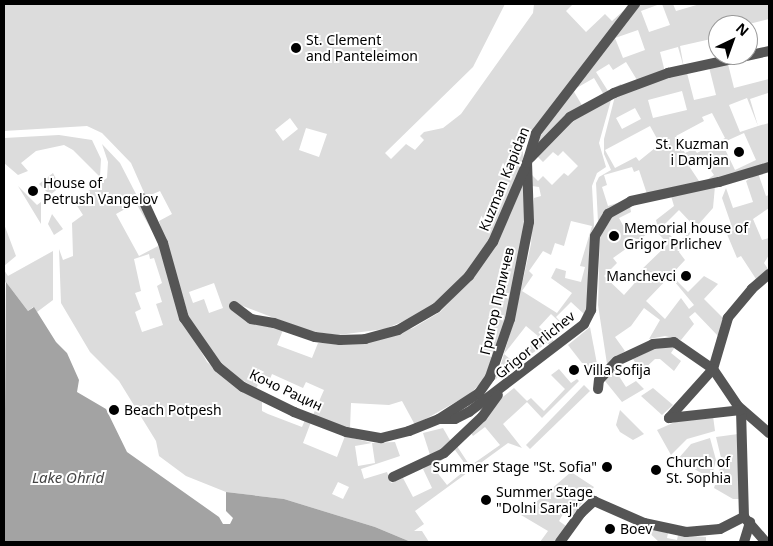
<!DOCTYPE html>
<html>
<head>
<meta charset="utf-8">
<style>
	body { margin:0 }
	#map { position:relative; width:773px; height:546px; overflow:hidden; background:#fff; font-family:"Noto Sans",sans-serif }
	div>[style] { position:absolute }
	.green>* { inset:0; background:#dcdcdc }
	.water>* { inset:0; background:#a3a3a3 }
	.street>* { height:10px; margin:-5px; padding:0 5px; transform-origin:5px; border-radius:5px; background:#555 }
	.dots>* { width:14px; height:14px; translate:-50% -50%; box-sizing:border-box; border:2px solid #fff; border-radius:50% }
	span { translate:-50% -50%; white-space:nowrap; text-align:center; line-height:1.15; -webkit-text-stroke:4px #fff; paint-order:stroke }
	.poi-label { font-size:14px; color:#000 }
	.left { translate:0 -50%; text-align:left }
	.right { translate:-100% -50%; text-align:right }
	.street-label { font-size:14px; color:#000 }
	.water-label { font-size:15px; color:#444; font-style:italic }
	.frame { position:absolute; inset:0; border:5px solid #000; pointer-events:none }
	.north { position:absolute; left:708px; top:15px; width:50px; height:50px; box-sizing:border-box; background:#fff; border:1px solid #999; border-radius:50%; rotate:42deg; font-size:14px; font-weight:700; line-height:20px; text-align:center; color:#000 }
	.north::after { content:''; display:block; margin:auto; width:18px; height:22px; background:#000; clip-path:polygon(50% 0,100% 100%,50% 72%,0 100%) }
</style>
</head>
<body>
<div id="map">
	<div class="green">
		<i style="clip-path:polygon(evenodd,4px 4px,505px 4px,473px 67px,385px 153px,391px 159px,406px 144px,415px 150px,424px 140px,420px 136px,424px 132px,443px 128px,461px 114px,533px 13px,534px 4px,573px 4px,566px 11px,586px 32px,605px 14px,612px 21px,631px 4px,522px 146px,524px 160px,493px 233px,478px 260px,435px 304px,413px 317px,385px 329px,338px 335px,308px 331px,240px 305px,251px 323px,283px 330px,277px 345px,312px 358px,318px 343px,364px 343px,413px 328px,440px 312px,471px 279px,524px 174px,527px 211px,503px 335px,483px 381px,470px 394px,415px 425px,402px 401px,389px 405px,351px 403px,350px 429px,313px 415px,324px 390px,306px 382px,303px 388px,272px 374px,270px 379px,262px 376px,256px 389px,224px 368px,190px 320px,159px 221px,172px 214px,160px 191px,146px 197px,131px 163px,102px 133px,87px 126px,4px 131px,4px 4px,290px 118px,298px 129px,283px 141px,275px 130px,290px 118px,4px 4px,306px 128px,327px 134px,319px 157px,299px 150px,306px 128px,4px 4px,214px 283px,223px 308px,209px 313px,204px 299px,193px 303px,189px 292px,214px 283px)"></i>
		<i style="clip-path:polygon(evenodd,638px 4px,660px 4px,641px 11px,649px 32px,670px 25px,662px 4px,673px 4px,676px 11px,700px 4px,769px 4px,769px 19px,745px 25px,718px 25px,718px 31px,710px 33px,711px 39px,680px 46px,684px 68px,678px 47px,660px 52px,665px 72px,637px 80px,626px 62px,613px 70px,609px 64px,596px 72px,608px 91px,621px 84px,623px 87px,604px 95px,594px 78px,573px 90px,583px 107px,568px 116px,533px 147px,588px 66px,638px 4px,638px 30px,645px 50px,623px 58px,615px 38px,638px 30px)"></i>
		<i style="clip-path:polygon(evenodd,728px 64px,734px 88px,769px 79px,769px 96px,768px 93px,750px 99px,758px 126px,769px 123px,769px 163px,701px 184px,647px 194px,639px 170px,634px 172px,632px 167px,604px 175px,607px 185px,602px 187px,608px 206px,629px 199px,612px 208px,598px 222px,596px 183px,599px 177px,611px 170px,604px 154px,604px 139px,615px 96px,646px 83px,687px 73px,694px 100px,716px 95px,709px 67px,728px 64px,682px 91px,687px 110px,653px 118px,648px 100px,682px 91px,728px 64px,747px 98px,758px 126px,740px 132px,729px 105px,747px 98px,728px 64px,635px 108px,641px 119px,622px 129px,616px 118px,635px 108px,728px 64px,712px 113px,725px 138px,697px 153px,694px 149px,685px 153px,676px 136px,704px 121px,702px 117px,712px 113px,728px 64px,650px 126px,660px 144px,639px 161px,636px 157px,615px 168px,605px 150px,650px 126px,728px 64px,744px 133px,756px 160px,735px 170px,722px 143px,744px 133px,728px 64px,700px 155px,714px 175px,701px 184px,687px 163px,700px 155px)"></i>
		<i style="clip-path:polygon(evenodd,611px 100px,599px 143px,606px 167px,597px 173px,592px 186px,594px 225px,586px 310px,584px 314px,571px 302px,556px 317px,568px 330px,551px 314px,539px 327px,555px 342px,551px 346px,547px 343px,490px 383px,501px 364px,514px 320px,531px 244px,534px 198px,541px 196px,539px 187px,532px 186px,532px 175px,538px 181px,543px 176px,552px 185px,564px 173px,568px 176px,578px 166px,563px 151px,558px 156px,553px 152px,543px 162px,537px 156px,567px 122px,611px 100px,571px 221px,592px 226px,580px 266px,585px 267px,581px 282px,565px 278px,566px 271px,556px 268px,551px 278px,572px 293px,557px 313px,522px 291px,533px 275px,529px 271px,543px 251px,551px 255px,555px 243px,564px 246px,571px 221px,611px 100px,526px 326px,538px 336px,516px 364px,504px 354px,526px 326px)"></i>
		<i style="clip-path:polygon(59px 135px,92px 140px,101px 159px,100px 177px,73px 150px,64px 145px,36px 151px,21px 163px,28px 171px,18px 175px,4px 163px,4px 138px)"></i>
		<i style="clip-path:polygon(evenodd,102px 144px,120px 163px,152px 225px,162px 249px,178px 311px,207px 362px,228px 381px,262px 402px,262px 411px,268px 414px,302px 427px,305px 420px,311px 422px,303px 443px,337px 457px,345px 436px,372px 443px,395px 442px,400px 456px,361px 469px,364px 479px,387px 472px,391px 483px,403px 478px,413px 497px,432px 488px,423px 469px,457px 446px,470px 466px,500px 445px,485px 427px,473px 436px,471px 433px,499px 400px,514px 388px,527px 401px,531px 398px,544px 411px,565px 389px,551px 375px,559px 369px,571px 383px,577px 379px,579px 381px,542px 418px,527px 402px,503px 424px,522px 448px,508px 443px,415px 511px,424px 524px,414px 531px,422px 531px,429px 542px,411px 542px,375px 527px,284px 499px,226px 492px,186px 476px,159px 456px,156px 441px,119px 381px,90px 352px,61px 303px,59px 249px,63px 260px,73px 256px,72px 223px,83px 215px,74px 201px,107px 178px,108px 162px,102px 144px,136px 203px,160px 245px,139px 256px,116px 214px,136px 203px,102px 144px,149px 254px,150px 259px,154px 258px,162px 283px,157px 286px,162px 302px,156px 304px,163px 325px,142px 332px,135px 312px,141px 309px,135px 293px,141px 291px,134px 259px,149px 254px,102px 144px,372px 443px,375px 463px,358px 466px,355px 446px,372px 443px,102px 144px,455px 450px,468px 468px,447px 485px,433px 467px,455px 450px,102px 144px,338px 482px,349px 487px,343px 499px,332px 494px,338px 482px)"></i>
		<i style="clip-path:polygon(53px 173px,60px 187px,50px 195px,39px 184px)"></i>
		<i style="clip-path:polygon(758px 173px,766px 196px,769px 195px,769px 208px,753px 219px,762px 240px,769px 238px,769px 255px,764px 263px,768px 269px,756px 279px,741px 256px,737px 258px,724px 227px,731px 224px,722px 198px,726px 188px,733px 208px,753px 202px,746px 181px)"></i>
		<i style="clip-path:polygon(18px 186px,37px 205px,41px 202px,41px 224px)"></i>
		<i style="clip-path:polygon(evenodd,715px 186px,713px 208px,682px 243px,679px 252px,685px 260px,671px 275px,688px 292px,704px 276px,718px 284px,704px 299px,723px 318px,718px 336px,695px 312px,689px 317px,694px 324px,681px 340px,665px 336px,649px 339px,660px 320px,644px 308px,631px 326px,615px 337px,625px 351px,607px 364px,598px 305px,600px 232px,605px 221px,630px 206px,631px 212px,619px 218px,625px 229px,634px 226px,636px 233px,658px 228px,656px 220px,674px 206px,671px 196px,715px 186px,679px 210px,695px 227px,678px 243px,662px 227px,679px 210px,715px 186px,654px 229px,668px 244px,638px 273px,641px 276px,624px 295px,604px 276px,617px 263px,613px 258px,654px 229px,715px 186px,670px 276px,694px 305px,689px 309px,681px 298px,665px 319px,646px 301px,670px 276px)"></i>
		<i style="clip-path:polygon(52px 214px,63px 229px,54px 235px,48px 224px)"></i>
		<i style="clip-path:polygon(4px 224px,16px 256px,4px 266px)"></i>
		<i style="clip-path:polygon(53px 251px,53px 300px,37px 312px,33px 307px,28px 311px,6px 282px,4px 284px,4px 270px,8px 276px)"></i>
		<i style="clip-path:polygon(590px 327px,597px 364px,589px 372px,568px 345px)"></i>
		<i style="clip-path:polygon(658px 347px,675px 347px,671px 353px,681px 361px,674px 371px,660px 359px,655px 359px,641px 372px,633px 359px)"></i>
		<i style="clip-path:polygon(615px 370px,626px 387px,636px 381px,644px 389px,622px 402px,605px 381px)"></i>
		<i style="clip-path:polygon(584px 385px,590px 391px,530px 449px,526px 445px)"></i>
		<i style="clip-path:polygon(653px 388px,673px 405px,662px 415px,641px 396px)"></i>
		<i style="clip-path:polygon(620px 410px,644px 434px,633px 440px,620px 432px,616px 425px)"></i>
		<i style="clip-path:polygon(713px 416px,715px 431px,687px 439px,671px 455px,657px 430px,675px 422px)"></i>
		<i style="clip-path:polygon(443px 428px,451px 442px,431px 458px,423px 433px)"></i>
		<i style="clip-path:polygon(738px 434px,741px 499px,733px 499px,714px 488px,722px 462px,716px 437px)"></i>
		<i style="clip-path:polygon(710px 438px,716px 460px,711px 479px,678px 459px,691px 444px)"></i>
		<i style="clip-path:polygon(571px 472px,594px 487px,571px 518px,563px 514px,559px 521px,566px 526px,556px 542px,540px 542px,548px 531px,521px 515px)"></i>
		<i style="clip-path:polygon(643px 527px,668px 533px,667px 538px,677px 540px,678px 535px,706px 537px,706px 542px,659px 542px)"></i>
	</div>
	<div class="water">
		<i style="clip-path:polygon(6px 282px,28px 311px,34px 307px,56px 342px,67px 353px,79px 380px,77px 392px,106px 409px,127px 452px,219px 517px,223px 524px,230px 524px,233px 518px,226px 511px,226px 492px,284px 499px,375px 527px,411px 542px,4px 542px)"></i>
	</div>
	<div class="street">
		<i style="left:530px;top:158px;width:57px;rotate:-45.7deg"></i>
		<i style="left:570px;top:117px;width:50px;rotate:-28.6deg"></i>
		<i style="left:614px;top:93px;width:58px;rotate:-20.3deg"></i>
		<i style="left:668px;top:73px;width:103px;rotate:-12.3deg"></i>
		<i style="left:142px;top:198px;width:50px;rotate:65deg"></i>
		<i style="left:163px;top:243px;width:78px;rotate:74.4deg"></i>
		<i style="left:184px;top:318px;width:60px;rotate:55.2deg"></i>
		<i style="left:218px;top:367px;width:32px;rotate:39deg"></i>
		<i style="left:243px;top:387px;width:57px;rotate:26.1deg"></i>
		<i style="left:294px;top:412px;width:56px;rotate:21deg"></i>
		<i style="left:346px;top:432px;width:36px;rotate:10deg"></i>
		<i style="left:381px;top:438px;width:29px;rotate:-14deg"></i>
		<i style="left:409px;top:431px;width:32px;rotate:-22deg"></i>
		<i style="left:439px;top:419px;width:48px;rotate:-33deg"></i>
		<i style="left:479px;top:393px;width:19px;rotate:-55deg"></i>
		<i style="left:490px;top:377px;width:61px;rotate:-71deg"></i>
		<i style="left:510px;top:319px;width:99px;rotate:-78.9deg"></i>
		<i style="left:529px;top:222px;width:59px;rotate:-91.9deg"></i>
		<i style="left:769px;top:274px;width:23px;rotate:139deg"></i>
		<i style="left:752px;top:289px;width:38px;rotate:130deg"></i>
		<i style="left:728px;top:318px;width:53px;rotate:106.4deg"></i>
		<i style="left:713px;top:369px;width:45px;rotate:56deg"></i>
		<i style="left:738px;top:406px;width:41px;rotate:41.1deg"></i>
		<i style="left:234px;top:306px;width:21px;rotate:37deg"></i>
		<i style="left:251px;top:319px;width:23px;rotate:10deg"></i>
		<i style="left:274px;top:323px;width:43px;rotate:18.9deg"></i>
		<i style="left:315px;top:337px;width:25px;rotate:7deg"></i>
		<i style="left:340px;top:340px;width:25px;rotate:-2deg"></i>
		<i style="left:365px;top:339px;width:34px;rotate:-15deg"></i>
		<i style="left:398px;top:330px;width:44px;rotate:-30.1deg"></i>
		<i style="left:436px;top:308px;width:46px;rotate:-44.1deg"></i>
		<i style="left:469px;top:276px;width:42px;rotate:-54.8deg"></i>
		<i style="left:493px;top:242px;width:86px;rotate:-66.7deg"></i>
		<i style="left:527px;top:163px;width:31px;rotate:-73deg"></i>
		<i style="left:536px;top:133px;width:163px;rotate:-52.5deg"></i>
		<i style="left:598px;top:389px;width:9px;rotate:-84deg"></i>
		<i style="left:599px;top:380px;width:26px;rotate:-47deg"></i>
		<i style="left:617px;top:361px;width:40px;rotate:-25deg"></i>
		<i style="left:653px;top:344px;width:21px;rotate:-5deg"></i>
		<i style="left:674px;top:342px;width:47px;rotate:34.7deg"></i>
		<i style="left:713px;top:369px;width:66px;rotate:131.9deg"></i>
		<i style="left:741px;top:410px;width:107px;rotate:88.4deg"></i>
		<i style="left:669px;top:418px;width:72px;rotate:-6.3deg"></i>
		<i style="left:440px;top:419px;width:15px"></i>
		<i style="left:455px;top:419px;width:16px;rotate:-27deg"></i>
		<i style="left:469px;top:412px;width:145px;rotate:-37.4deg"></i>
		<i style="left:584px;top:324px;width:16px;rotate:-63deg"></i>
		<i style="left:591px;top:310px;width:74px;rotate:-86.9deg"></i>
		<i style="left:595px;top:236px;width:26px;rotate:-59deg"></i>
		<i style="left:608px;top:214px;width:26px;rotate:-29deg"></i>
		<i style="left:631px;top:201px;width:90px;rotate:-12.2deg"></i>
		<i style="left:719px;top:182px;width:52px;rotate:-16.7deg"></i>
		<i style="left:393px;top:477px;width:56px;rotate:-25.2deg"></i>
		<i style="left:444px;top:453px;width:52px;rotate:-43.5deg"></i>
		<i style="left:482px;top:417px;width:27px;rotate:-54deg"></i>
		<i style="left:744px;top:517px;width:33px;rotate:49deg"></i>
		<i style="left:560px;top:542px;width:36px;rotate:-54deg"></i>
		<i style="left:581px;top:513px;width:18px;rotate:-43deg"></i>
		<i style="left:594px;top:501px;width:55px;rotate:23.7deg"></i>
		<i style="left:644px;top:523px;width:43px;rotate:12.1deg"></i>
		<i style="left:686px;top:532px;width:34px;rotate:-5deg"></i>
		<i style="left:720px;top:529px;width:27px;rotate:-27deg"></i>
		<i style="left:744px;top:542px;width:21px;rotate:-73deg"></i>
	</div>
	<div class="dots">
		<i style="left:296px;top:48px;background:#000"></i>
		<i style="left:739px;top:152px;background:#000"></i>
		<i style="left:33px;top:191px;background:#000"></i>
		<i style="left:614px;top:236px;background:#000"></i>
		<i style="left:686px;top:276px;background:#000"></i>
		<i style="left:574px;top:370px;background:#000"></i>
		<i style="left:114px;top:410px;background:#000"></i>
		<i style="left:607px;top:467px;background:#000"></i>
		<i style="left:656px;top:470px;background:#000"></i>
		<i style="left:486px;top:500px;background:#000"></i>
		<i style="left:610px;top:529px;background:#000"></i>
	</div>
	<div class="poi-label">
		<span class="left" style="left:306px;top:48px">St. Clement<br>and Panteleimon</span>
		<span class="right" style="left:729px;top:152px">St. Kuzman<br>i Damjan</span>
		<span class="left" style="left:43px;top:191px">House of<br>Petrush Vangelov</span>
		<span class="left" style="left:624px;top:236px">Memorial house of<br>Grigor Prlichev</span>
		<span class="right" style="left:676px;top:276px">Manchevci</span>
		<span class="left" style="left:584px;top:370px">Villa Sofija</span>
		<span class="left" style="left:124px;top:410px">Beach Potpesh</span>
		<span class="left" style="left:666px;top:470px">Church of<br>St. Sophia</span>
		<span class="right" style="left:597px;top:467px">Summer Stage "St. Sofia"</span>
		<span class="left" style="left:496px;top:500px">Summer Stage<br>"Dolni Saraj"</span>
		<span class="left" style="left:620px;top:529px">Boev</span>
	</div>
	<div class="street-label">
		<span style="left:504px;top:179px;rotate:-68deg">Kuzman Kapidan</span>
		<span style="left:497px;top:301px;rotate:-77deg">Григор Прличев</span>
		<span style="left:535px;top:345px;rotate:-39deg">Grigor Prlichev</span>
		<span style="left:286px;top:390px;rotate:25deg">Кочо Рацин</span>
	</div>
	<div class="water-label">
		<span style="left:68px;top:478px">Lake Ohrid</span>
	</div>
	<div class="frame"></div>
	<div class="north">N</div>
</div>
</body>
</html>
